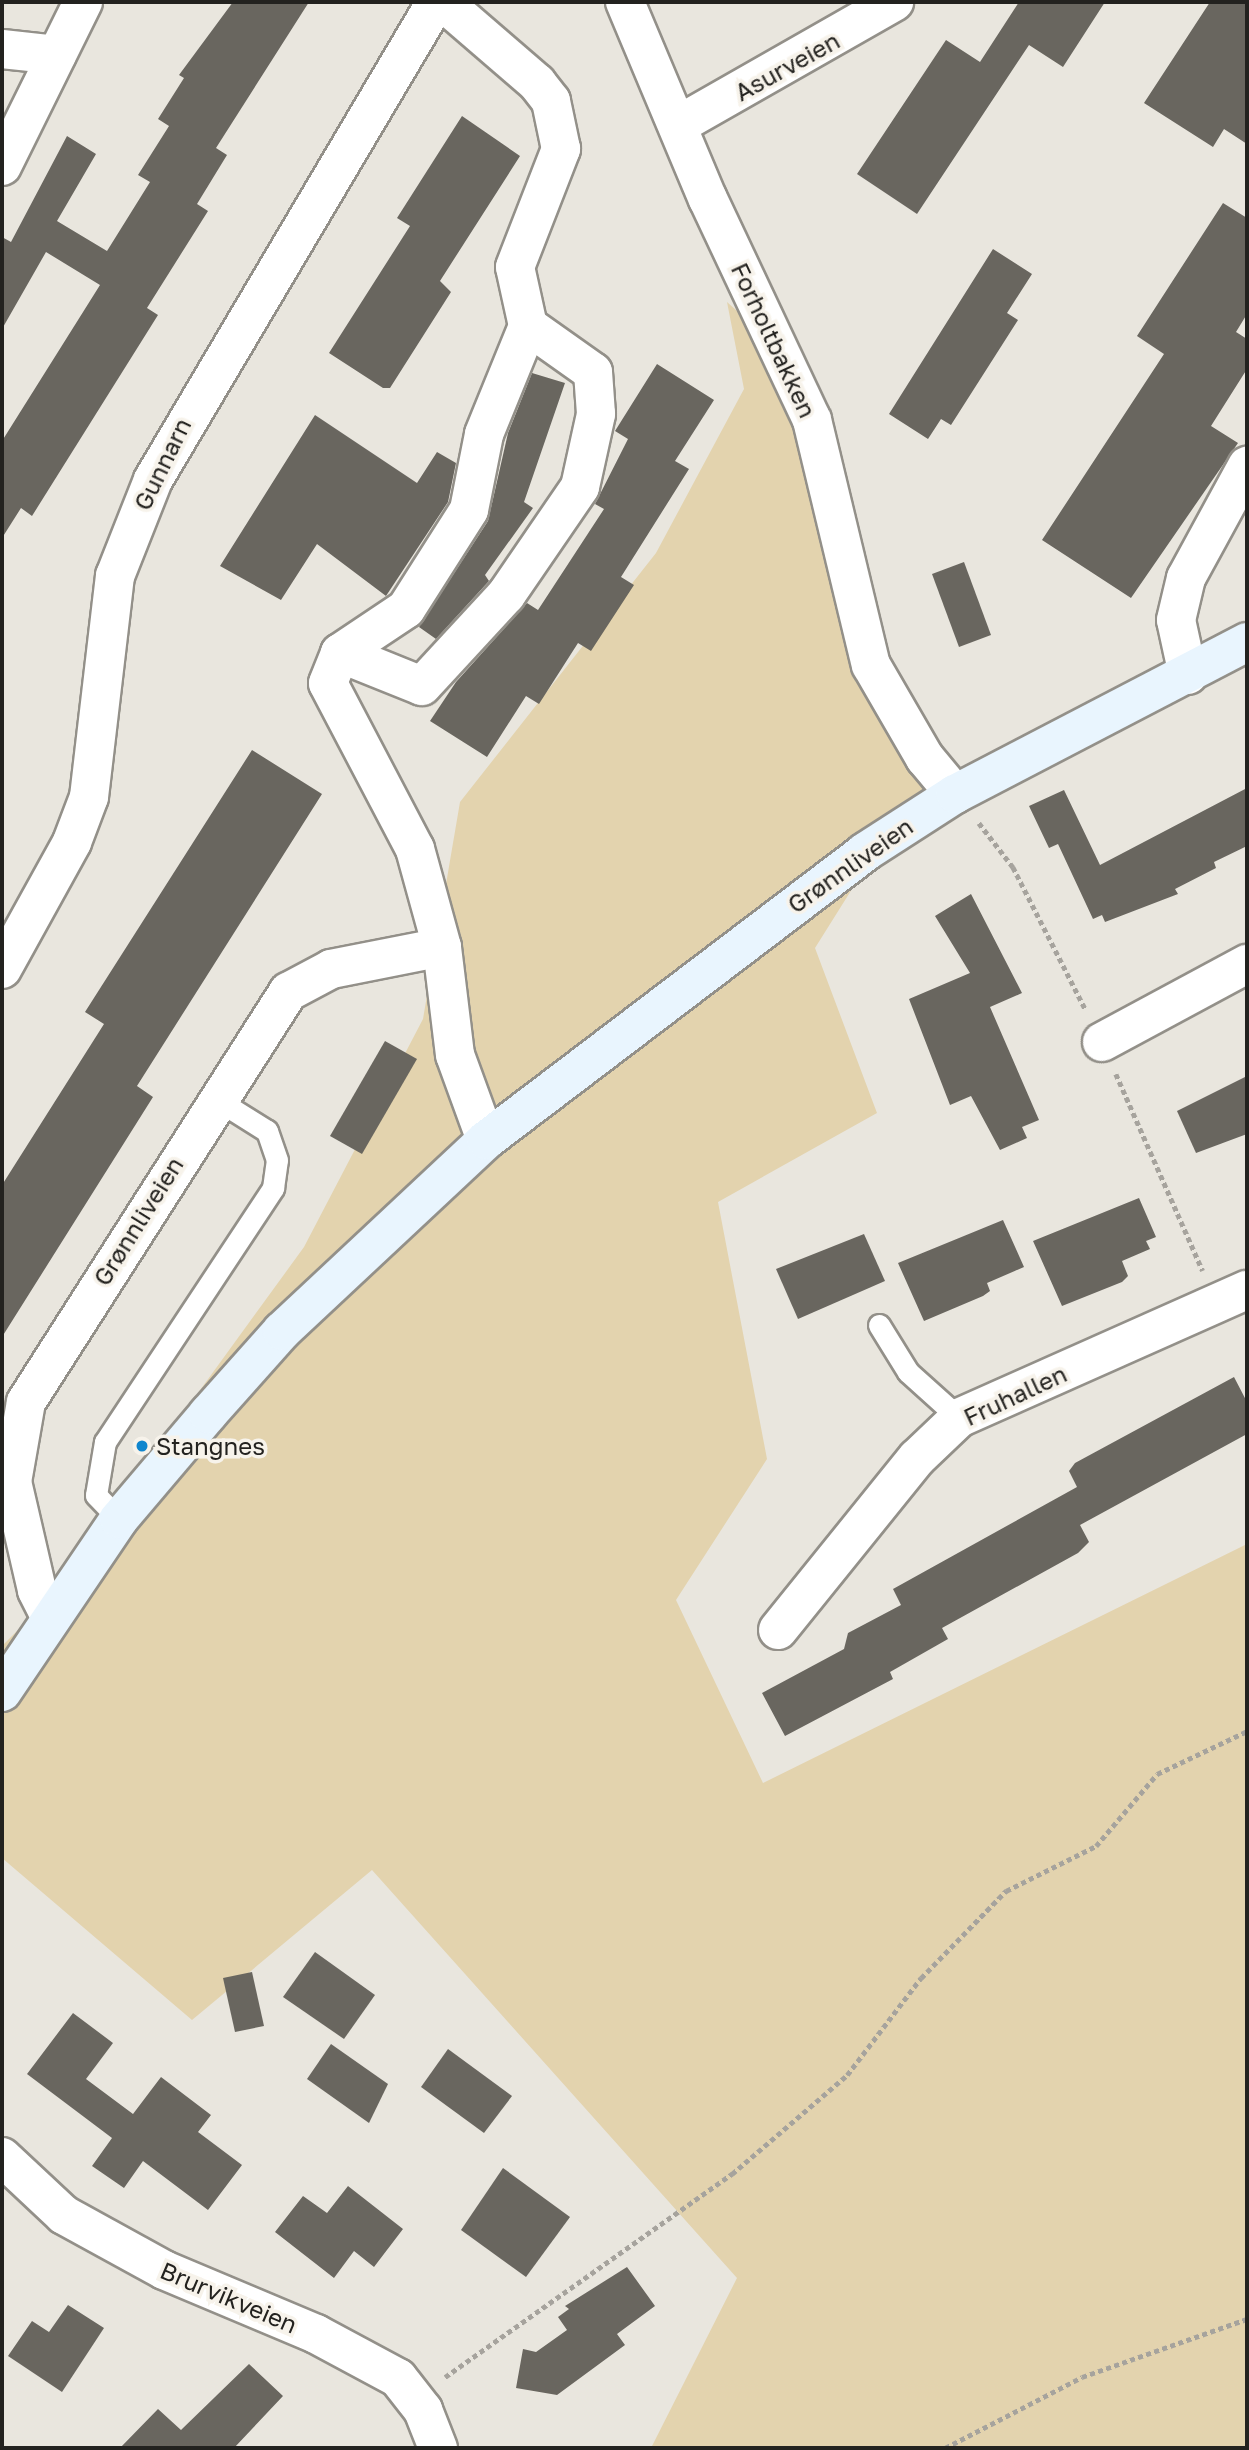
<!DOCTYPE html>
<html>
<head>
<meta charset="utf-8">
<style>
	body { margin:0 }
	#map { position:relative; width:1249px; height:2450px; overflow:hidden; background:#e9e6de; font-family:"Golos Text",sans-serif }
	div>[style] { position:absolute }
	.green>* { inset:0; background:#e3d3ae }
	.building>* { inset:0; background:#69665f }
	.path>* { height:4.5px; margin-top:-2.25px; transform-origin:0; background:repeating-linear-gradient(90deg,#a6a39d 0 5px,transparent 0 8.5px) }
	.roads { filter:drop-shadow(2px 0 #939089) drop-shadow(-2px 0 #939089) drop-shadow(0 2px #939089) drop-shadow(0 -2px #939089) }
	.lane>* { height:21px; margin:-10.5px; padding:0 10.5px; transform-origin:10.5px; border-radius:10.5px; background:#fff }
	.street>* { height:38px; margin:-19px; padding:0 19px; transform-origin:19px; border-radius:19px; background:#fff }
	.secondary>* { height:38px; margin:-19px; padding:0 19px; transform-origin:19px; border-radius:19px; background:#e9f5fe }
	.dots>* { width:19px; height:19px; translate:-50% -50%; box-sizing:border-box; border:4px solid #f7f3eb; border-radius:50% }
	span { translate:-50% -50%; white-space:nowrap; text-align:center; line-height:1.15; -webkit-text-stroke:7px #f7f3eb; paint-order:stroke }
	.street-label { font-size:24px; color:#23221f }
	.poi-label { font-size:24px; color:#23221f }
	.left { translate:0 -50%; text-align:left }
	.frame { position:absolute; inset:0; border:4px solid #23221f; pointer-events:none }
</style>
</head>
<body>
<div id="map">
	<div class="green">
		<i style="clip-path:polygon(727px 302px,784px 353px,855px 617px,963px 789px,874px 854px,815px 948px,877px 1113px,718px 1202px,767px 1459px,676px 1600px,763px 1783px,1247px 1544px,1247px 2448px,651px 2448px,737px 2278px,372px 1870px,192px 2020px,2px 1858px,2px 1646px,47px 1601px,304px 1247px,423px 1019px,460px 802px,656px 553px,744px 389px)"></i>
	</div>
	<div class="building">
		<i style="clip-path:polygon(233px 2px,309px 2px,216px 148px,227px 155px,197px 204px,208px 211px,147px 308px,158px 315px,32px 516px,21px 508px,2px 538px,2px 441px,100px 285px,46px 252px,2px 329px,2px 237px,11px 242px,67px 136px,96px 154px,57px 221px,107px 251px,150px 182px,138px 175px,169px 126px,158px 119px,184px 78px,179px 75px)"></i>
		<i style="clip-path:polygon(1019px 2px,1105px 2px,1063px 67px,1029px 45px,917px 214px,857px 174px,946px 40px,980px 62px)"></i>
		<i style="clip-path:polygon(1210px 2px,1247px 2px,1247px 144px,1224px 129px,1213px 147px,1144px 103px)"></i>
		<i style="clip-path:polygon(462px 116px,520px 156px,440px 281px,451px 292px,390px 388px,383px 388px,329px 353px,410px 226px,397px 218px)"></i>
		<i style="clip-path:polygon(1223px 203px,1247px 218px,1247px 314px,1236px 332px,1247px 339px,1247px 369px,1211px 426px,1238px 443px,1131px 598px,1042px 540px,1164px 354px,1137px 336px)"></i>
		<i style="clip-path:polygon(993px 249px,1032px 274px,1007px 313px,1018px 320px,951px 425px,941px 419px,928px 439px,889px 414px)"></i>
		<i style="clip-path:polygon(657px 364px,714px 400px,675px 461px,689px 469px,621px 577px,634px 585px,591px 651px,578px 643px,539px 704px,526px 696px,487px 757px,430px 721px,456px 682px,527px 603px,538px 610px,604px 509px,595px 504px,628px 439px,615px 431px)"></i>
		<i style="clip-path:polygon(532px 373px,565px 383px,524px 502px,533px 508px,485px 575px,489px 581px,436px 639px,419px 627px,488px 521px,508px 433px)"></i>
		<i style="clip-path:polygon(315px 415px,417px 483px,437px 452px,456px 463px,448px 502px,386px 596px,317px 544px,281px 600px,220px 566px)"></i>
		<i style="clip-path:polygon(964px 562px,991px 635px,959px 647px,932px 574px)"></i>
		<i style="clip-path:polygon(252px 750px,322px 794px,137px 1086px,153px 1097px,2px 1337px,2px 1185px,104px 1024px,85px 1012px)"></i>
		<i style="clip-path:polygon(1247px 788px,1247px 846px,1214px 862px,1216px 868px,1175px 889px,1178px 894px,1105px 922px,1102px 915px,1093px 919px,1058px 844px,1049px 848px,1029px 806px,1064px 790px,1100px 865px)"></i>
		<i style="clip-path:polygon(971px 894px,1022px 993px,990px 1007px,1039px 1120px,1022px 1127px,1027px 1138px,1000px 1150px,971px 1096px,950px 1105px,909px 999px,970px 973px,935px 916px)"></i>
		<i style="clip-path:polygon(385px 1041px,417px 1059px,362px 1154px,330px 1136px)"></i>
		<i style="clip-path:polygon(1247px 1076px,1247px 1134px,1196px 1153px,1177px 1111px)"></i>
		<i style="clip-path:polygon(1139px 1198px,1156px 1237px,1146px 1241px,1150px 1249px,1122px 1261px,1128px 1276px,1122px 1282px,1062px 1306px,1033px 1241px)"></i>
		<i style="clip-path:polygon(1003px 1220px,1024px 1267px,987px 1283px,990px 1291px,983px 1296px,924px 1321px,898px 1263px)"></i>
		<i style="clip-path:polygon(864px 1234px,885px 1281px,798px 1319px,776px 1269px)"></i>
		<i style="clip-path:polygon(1234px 1377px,1247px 1402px,1247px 1434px,1080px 1525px,1089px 1542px,1078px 1553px,942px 1628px,948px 1639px,890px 1672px,893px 1679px,785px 1736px,762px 1693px,844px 1649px,848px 1633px,901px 1605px,893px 1589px,1077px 1487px,1069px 1471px,1075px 1463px)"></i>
		<i style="clip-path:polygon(315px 1952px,375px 1995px,344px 2039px,283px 1997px)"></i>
		<i style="clip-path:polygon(252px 1972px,264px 2026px,235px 2032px,223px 1978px)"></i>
		<i style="clip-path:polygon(73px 2013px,113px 2043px,86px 2079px,133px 2114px,161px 2077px,211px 2115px,198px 2132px,242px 2165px,208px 2210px,143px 2161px,124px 2188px,92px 2166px,112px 2138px,27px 2074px)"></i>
		<i style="clip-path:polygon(331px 2044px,388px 2084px,369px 2123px,307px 2079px)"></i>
		<i style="clip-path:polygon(448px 2049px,512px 2096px,484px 2133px,421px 2087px)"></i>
		<i style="clip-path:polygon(503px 2168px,570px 2217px,526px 2277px,461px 2230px)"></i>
		<i style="clip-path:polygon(348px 2186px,403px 2229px,374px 2267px,354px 2251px,334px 2278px,275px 2232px,303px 2196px,327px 2213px)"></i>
		<i style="clip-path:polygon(627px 2267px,655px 2306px,617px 2334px,625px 2345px,557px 2395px,516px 2388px,523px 2349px,536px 2352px,567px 2330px,558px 2317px,569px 2309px,565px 2306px)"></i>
		<i style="clip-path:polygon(68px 2305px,104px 2328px,62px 2392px,8px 2356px,32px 2321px,49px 2332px)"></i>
		<i style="clip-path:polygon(249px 2364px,283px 2396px,234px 2448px,120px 2448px,158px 2409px,181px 2430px)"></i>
	</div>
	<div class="path">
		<i style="left:979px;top:823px;width:56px;rotate:52.3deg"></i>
		<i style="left:1013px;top:867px;width:161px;rotate:63deg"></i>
		<i style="left:1116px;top:1074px;width:215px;rotate:66.2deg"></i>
		<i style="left:445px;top:2377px;width:352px;rotate:-35.3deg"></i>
		<i style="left:732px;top:2174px;width:152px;rotate:-40.7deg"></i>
		<i style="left:847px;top:2075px;width:122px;rotate:-52.7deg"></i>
		<i style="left:921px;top:1978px;width:122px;rotate:-45.7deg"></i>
		<i style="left:1006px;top:1891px;width:101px;rotate:-26.6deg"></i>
		<i style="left:1096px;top:1846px;width:94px;rotate:-49.7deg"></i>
		<i style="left:1157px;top:1774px;width:100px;rotate:-25.5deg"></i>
		<i style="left:945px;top:2448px;width:154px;rotate:-27.4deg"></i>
		<i style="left:1082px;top:2377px;width:175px;rotate:-19.4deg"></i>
	</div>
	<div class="roads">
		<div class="lane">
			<i style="left:879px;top:1325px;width:55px;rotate:58.3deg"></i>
			<i style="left:908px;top:1372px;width:69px;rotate:42deg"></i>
			<i style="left:119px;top:1519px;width:33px;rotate:-134deg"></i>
			<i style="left:96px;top:1495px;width:54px;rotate:-80.4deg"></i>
			<i style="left:105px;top:1442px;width:305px;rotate:-56.5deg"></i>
			<i style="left:273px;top:1188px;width:28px;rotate:-82deg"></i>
			<i style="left:277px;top:1160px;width:31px;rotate:-109deg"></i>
			<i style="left:267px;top:1131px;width:60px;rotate:-147.9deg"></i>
		</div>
		<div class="street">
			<i style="left:625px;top:2px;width:214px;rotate:67.2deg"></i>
			<i style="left:708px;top:199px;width:244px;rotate:64.8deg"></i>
			<i style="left:812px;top:420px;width:252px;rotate:76.5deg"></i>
			<i style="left:871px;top:665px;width:108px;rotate:59.9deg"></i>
			<i style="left:925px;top:758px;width:47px;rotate:50.2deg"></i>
			<i style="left:2px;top:49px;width:55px;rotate:6.2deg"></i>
			<i style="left:678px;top:125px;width:249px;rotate:-29.7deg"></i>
			<i style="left:2px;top:166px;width:183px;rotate:-63.7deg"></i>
			<i style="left:340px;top:653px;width:79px;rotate:-33.7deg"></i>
			<i style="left:406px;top:609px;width:117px;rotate:-57.5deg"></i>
			<i style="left:469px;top:510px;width:77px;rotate:-78.8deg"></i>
			<i style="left:484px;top:434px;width:117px;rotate:-67.8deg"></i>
			<i style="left:528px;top:326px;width:60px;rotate:-102.4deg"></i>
			<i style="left:515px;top:267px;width:127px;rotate:-68.7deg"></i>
			<i style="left:561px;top:149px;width:49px;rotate:-101.8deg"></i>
			<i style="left:551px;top:101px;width:23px;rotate:-128deg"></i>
			<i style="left:537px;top:83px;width:124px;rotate:-139.2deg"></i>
			<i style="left:1188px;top:675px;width:56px;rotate:-102.3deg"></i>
			<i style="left:1176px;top:620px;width:43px;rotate:-76.6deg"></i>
			<i style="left:1186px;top:578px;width:128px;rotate:-61.4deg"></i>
			<i style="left:2px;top:969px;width:145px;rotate:-61.1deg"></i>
			<i style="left:72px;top:842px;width:48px;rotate:-69.3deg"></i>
			<i style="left:89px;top:797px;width:223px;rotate:-83.3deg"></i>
			<i style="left:115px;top:576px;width:103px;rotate:-68.4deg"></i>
			<i style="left:153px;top:480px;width:555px;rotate:-59.37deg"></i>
			<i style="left:1102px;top:1042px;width:165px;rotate:-28.3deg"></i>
			<i style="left:486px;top:1140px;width:90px;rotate:-110deg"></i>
			<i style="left:455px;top:1055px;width:109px;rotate:-96.9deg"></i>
			<i style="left:442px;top:947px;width:102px;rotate:-105.4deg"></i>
			<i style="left:415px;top:849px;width:187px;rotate:-117.7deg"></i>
			<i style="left:328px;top:683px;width:32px;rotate:-68deg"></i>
			<i style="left:340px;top:653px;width:88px;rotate:21.9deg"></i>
			<i style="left:422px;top:686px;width:124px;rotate:-47.3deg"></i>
			<i style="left:506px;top:595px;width:131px;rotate:-55.6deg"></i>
			<i style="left:580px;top:487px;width:75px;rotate:-77.6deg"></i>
			<i style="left:596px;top:414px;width:42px;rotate:-94.1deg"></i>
			<i style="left:593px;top:372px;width:80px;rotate:-144.7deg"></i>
			<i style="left:51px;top:1618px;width:31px;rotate:-117deg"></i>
			<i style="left:37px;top:1590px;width:111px;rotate:-103deg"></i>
			<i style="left:12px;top:1482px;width:81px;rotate:-80.1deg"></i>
			<i style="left:26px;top:1402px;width:487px;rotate:-57.4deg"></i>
			<i style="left:288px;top:992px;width:49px;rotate:-28.1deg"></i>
			<i style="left:331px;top:969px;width:113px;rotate:-11.2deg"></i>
			<i style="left:778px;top:1630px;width:221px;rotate:-51.1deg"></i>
			<i style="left:917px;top:1458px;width:58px;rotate:-43.6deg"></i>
			<i style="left:959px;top:1418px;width:315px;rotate:-24deg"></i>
			<i style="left:2px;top:2157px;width:85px;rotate:43.1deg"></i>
			<i style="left:64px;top:2215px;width:114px;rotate:28.8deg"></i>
			<i style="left:164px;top:2270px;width:165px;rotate:22.8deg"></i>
			<i style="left:316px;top:2334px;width:93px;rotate:28.2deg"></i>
			<i style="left:398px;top:2378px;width:41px;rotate:52deg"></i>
			<i style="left:423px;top:2410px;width:41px;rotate:68.5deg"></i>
		</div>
		<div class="secondary">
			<i style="left:2px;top:1692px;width:209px;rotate:-55.9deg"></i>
			<i style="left:119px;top:1519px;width:138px;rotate:-49.7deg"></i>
			<i style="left:208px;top:1414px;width:111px;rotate:-48.3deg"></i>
			<i style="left:282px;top:1331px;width:279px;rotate:-43.1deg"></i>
			<i style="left:486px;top:1140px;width:476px;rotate:-37.2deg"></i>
			<i style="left:865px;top:852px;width:107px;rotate:-32.8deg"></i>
			<i style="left:955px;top:794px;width:329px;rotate:-27.5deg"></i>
		</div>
	</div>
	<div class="dots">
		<i style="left:142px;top:1446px;background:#0f86ce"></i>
	</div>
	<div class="street-label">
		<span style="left:787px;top:66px;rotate:-29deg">Asurveien</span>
		<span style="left:774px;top:340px;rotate:65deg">Forholtbakken</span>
		<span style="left:162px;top:464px;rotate:-64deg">Gunnarn</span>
		<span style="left:850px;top:865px;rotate:-35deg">Grønnliveien</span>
		<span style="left:138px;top:1221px;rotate:-58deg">Grønnliveien</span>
		<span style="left:1015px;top:1395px;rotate:-25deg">Fruhallen</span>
		<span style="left:229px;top:2297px;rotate:23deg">Brurvikveien</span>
	</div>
	<div class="poi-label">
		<span class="left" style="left:156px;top:1446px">Stangnes</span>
	</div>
	<div class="frame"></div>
</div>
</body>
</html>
